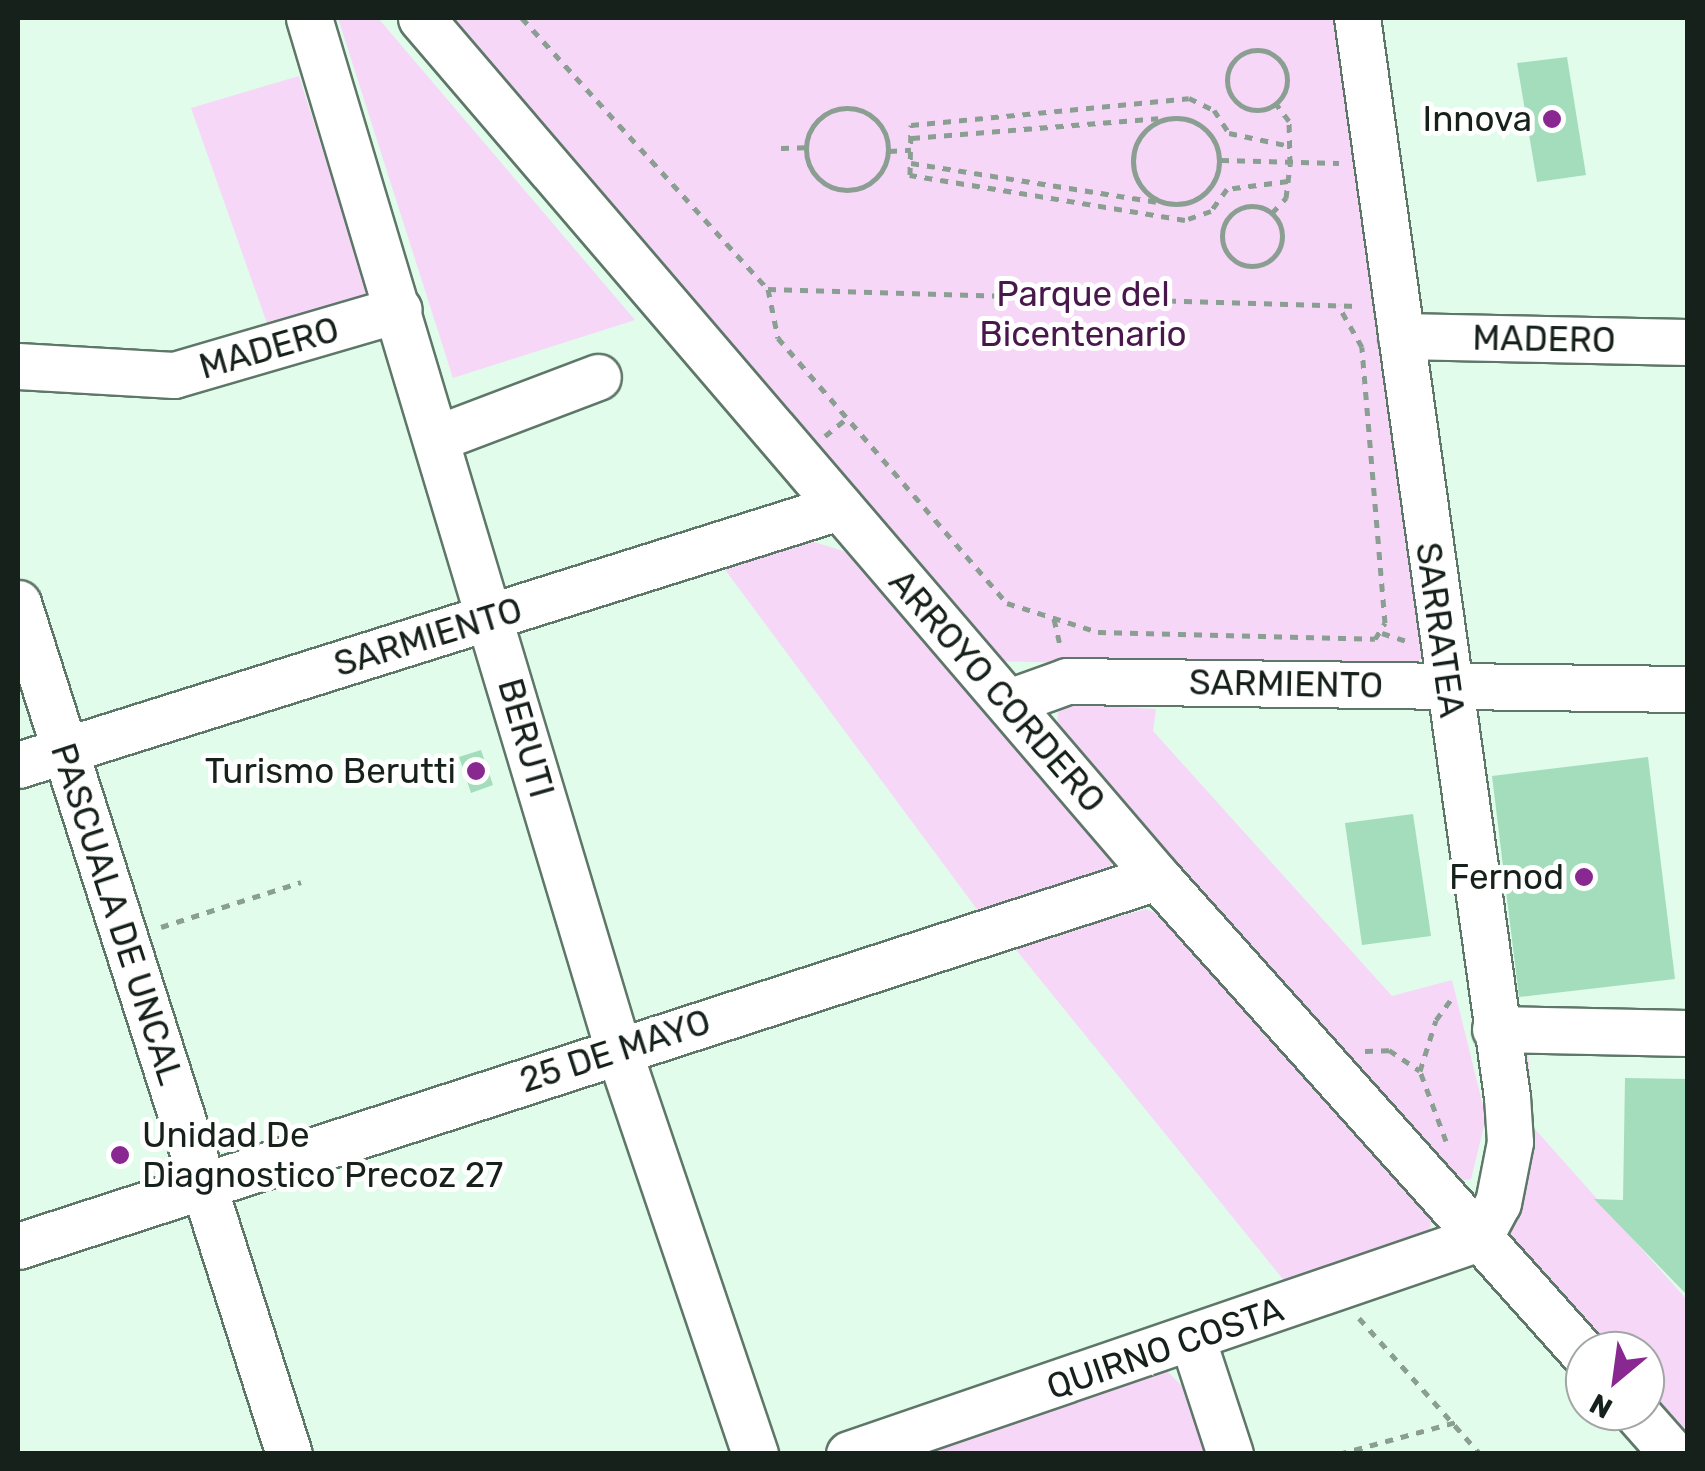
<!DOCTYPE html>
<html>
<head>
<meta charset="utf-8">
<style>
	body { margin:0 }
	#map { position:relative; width:1705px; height:1471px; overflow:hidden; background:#e1fceb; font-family:Rubik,sans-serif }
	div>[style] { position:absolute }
	.green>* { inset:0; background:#f7d7f8 }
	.building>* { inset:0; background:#a4ddbb }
	.path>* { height:5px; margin-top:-2.5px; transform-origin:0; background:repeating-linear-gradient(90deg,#8a9e92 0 8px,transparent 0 16px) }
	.path>.ring { margin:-2.5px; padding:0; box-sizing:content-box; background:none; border:5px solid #8a9e92; border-radius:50% }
	.roads { filter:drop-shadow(2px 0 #5e7768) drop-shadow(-2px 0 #5e7768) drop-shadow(0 2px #5e7768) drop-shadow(0 -2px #5e7768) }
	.minor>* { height:45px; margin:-22.5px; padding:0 22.5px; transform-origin:22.5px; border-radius:22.5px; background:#fff }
	.dots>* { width:28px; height:28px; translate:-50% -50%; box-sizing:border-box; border:5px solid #fff; border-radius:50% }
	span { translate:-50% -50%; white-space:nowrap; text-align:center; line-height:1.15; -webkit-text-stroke:10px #fff; paint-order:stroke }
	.poi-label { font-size:35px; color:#17211b }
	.right { translate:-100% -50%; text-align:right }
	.left { translate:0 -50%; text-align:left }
	.park-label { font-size:35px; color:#48174b }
	.street-label { font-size:35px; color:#17211b }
	.frame { position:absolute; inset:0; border:20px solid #17211b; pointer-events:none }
	.north { position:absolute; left:1565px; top:1331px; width:100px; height:100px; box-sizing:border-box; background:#fff; border:2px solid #a2a6a4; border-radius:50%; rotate:209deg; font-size:28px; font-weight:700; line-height:40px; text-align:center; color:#17211b }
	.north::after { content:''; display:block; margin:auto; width:35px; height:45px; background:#892891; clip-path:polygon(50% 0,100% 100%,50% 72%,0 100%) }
</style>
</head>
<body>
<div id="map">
	<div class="green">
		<i style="clip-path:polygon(338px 18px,378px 18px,635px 320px,453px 378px)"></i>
		<i style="clip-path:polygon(440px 18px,1340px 18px,1423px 658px,1398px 673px,996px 661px)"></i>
		<i style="clip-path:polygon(299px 76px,367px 289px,366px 296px,269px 329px,191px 108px)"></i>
		<i style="clip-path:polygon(801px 538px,850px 553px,1113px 860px,1110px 869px,982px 916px,720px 563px)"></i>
		<i style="clip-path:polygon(1070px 704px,1156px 709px,1153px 731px,1392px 996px,1452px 980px,1486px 1118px,1471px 1179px,1449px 1183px,1057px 728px,1058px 712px)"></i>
		<i style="clip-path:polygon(1146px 909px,1167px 918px,1431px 1212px,1430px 1235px,1286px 1283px,1013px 946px)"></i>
		<i style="clip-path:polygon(1527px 1038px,1534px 1128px,1687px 1300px,1687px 1446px,1645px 1398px,1645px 1351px,1603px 1351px,1517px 1255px,1509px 1234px,1513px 1078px)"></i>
		<i style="clip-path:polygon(1164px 1368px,1190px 1394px,1210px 1454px,893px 1454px)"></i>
	</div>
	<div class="building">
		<i style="clip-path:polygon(1567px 57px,1586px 175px,1537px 182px,1517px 63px)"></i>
		<i style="clip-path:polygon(481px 750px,493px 785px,471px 793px,459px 757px)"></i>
		<i style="clip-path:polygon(1648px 757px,1675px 979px,1519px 997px,1492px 776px)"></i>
		<i style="clip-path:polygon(1413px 814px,1431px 936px,1362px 945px,1345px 823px)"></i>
		<i style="clip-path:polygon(1625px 1078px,1688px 1079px,1688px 1296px,1594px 1199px,1623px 1200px)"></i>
	</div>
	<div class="path">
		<i style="left:522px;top:18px;width:366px;rotate:47.8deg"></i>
		<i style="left:768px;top:289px;width:591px;rotate:1.65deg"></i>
		<i class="ring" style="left:1227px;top:50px;width:55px;height:55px"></i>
		<i class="ring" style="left:806px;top:108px;width:77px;height:77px"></i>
		<i class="ring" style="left:1133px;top:118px;width:81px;height:81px"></i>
		<i style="left:912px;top:138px;width:247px;rotate:-4.6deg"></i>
		<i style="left:781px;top:148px;width:25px;rotate:-2deg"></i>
		<i style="left:889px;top:151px;width:22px;rotate:-3deg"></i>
		<i style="left:1221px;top:160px;width:118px;rotate:1.5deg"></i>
		<i style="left:911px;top:163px;width:248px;rotate:9deg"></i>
		<i style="left:1288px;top:181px;width:62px;rotate:172.5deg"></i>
		<i style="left:1227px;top:189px;width:27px;rotate:126deg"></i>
		<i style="left:1211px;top:211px;width:28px;rotate:161deg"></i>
		<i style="left:1185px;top:220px;width:279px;rotate:-170.7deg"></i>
		<i style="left:910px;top:175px;width:50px;rotate:-88.9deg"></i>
		<i style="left:911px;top:125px;width:279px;rotate:-5.5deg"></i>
		<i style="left:1189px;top:98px;width:28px;rotate:26deg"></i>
		<i style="left:1214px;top:110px;width:27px;rotate:57deg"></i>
		<i style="left:1229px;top:133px;width:62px;rotate:12deg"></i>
		<i class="ring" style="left:1222px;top:206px;width:55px;height:55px"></i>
		<i style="left:1272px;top:213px;width:21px;rotate:-47deg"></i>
		<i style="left:1286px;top:198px;width:34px;rotate:-83deg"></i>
		<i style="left:1290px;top:164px;width:43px;rotate:-91.3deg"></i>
		<i style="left:1289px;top:121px;width:21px;rotate:-127deg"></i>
		<i style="left:768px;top:289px;width:50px;rotate:78.5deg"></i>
		<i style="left:778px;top:338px;width:350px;rotate:49.2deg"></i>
		<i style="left:1007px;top:603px;width:96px;rotate:17.7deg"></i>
		<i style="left:1098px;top:632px;width:277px;rotate:1.4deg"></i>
		<i style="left:1375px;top:639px;width:19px;rotate:-58deg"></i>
		<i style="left:1385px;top:623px;width:277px;rotate:-94.8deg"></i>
		<i style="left:1362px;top:347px;width:48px;rotate:-119.7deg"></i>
		<i style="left:825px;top:436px;width:27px;rotate:-39deg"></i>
		<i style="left:1054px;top:619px;width:28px;rotate:77deg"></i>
		<i style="left:1382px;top:633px;width:26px;rotate:18deg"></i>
		<i style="left:161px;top:927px;width:147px;rotate:-17.8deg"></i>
		<i style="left:1365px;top:1051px;width:24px;rotate:-2deg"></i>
		<i style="left:1389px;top:1050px;width:37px;rotate:34deg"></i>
		<i style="left:1446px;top:1141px;width:75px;rotate:-110.4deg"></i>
		<i style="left:1420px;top:1071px;width:53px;rotate:-72.6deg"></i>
		<i style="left:1436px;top:1020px;width:31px;rotate:-54deg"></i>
		<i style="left:1359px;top:1318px;width:182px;rotate:48.3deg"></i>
		<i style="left:1339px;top:1454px;width:121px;rotate:-15.3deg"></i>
	</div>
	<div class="roads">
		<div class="minor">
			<i style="left:309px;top:18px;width:1076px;rotate:73.32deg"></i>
			<i style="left:618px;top:1049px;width:428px;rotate:71.3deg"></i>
			<i style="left:421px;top:18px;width:1131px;rotate:49.41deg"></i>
			<i style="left:1157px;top:877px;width:642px;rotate:48.16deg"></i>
			<i style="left:1401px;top:336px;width:287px;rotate:1.2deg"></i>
			<i style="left:18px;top:366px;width:156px;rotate:3.3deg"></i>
			<i style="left:174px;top:375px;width:234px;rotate:-16.3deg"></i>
			<i style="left:437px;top:438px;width:172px;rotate:-20.8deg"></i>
			<i style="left:18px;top:603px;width:893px;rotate:72.34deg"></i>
			<i style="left:1009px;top:702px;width:62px;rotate:-19.9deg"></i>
			<i style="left:1067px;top:681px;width:621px;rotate:0.74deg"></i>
			<i style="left:18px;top:765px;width:861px;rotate:-17.45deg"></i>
			<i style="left:1495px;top:1029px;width:193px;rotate:1.2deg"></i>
			<i style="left:18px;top:1246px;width:1197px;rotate:-17.95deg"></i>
			<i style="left:1193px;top:1341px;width:119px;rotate:71.9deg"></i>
			<i style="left:1635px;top:1411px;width:57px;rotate:48.5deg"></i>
			<i style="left:849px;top:1454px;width:666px;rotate:-18.92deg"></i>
			<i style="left:1479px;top:1238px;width:40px;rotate:-62deg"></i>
			<i style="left:1498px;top:1203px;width:62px;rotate:-78.9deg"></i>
			<i style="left:1510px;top:1142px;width:45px;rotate:-93.8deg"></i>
			<i style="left:1507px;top:1097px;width:1089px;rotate:-97.91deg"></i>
		</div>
	</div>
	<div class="dots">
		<i style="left:1552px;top:119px;background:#892891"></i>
		<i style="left:476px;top:771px;background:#892891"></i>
		<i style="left:1584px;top:877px;background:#892891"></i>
		<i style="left:120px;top:1155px;background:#892891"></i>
	</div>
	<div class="poi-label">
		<span class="right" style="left:1532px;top:119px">Innova</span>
		<span class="right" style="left:456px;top:771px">Turismo Berutti</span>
		<span class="right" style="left:1564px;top:877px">Fernod</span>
		<span class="left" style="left:142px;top:1155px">Unidad De<br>Diagnostico Precoz 27</span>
	</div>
	<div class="park-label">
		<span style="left:1083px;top:314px">Parque del<br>Bicentenario</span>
	</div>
	<div class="street-label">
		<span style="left:1544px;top:339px;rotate:1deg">MADERO</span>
		<span style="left:269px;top:348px;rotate:-16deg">MADERO</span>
		<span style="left:1440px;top:630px;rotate:82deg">SARRATEA</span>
		<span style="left:428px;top:637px;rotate:-17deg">SARMIENTO</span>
		<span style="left:1286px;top:684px;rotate:1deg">SARMIENTO</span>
		<span style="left:997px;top:691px;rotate:49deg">ARROYO CORDERO</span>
		<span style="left:526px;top:738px;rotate:74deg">BERUTI</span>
		<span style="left:117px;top:914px;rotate:72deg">PASCUALA DE UNCAL</span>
		<span style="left:615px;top:1051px;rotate:-18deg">25 DE MAYO</span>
		<span style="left:1165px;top:1348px;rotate:-19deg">QUIRNO COSTA</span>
	</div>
	<div class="frame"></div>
	<div class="north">N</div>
</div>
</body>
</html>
